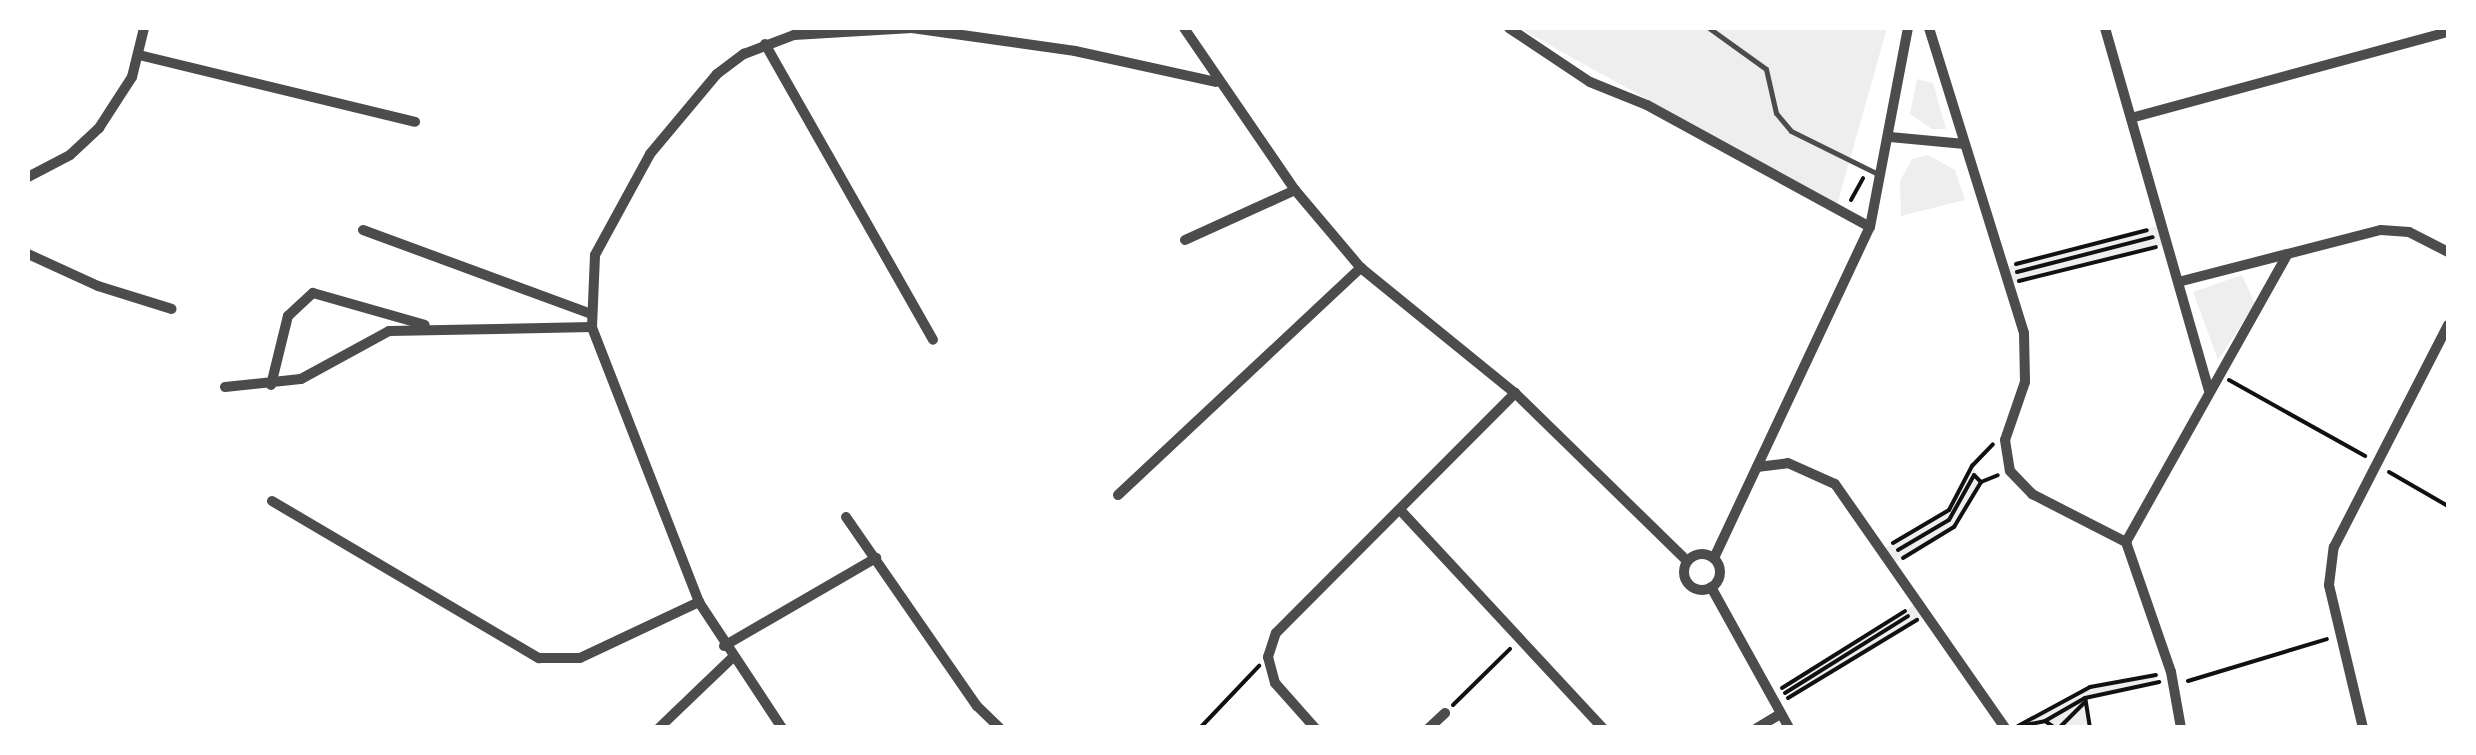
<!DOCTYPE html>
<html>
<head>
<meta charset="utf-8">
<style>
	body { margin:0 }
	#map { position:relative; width:2476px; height:755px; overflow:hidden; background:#fff; font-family:Commissioner,sans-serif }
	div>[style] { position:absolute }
	.green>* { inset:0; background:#eee }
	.path>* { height:4px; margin:-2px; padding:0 2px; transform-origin:2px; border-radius:2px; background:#111 }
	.service>* { height:5px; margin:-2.5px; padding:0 2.5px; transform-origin:2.5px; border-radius:2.5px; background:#4c4c4c }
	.minor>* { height:10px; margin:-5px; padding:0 5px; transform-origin:5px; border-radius:5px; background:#4c4c4c }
	.minor>.ring { margin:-5px; padding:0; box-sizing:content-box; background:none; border:10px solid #4c4c4c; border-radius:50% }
	span { translate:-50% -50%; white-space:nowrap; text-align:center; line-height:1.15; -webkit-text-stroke:10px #fff; paint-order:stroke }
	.frame { position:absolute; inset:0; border:30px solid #fff; pointer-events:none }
</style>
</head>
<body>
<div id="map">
	<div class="green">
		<i style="clip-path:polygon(1519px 28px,1887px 28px,1837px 205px)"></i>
		<i style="clip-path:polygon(1917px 79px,1933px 83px,1946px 129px,1932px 129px,1910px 114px)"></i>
		<i style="clip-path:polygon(1928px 155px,1955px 170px,1965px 200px,1901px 216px,1900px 181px,1912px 159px)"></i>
		<i style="clip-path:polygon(2162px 225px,2169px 243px,2010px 284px,2006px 267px)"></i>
		<i style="clip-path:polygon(2242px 275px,2255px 304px,2218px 360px,2193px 292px)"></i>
		<i style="clip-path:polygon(1972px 466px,1981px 482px,1954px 527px,1894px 563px,1885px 548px,1949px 510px)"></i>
		<i style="clip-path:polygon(1919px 602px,1927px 614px,1796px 694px,1789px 683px)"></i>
		<i style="clip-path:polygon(2154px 675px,2156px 683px,2085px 698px,2090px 727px,2055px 727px,2045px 721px,2018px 726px,2090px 687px)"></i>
	</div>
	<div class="path">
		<i style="left:1851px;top:200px;width:25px;rotate:-61deg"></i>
		<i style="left:2016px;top:264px;width:135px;rotate:-14.5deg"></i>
		<i style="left:2017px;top:272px;width:140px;rotate:-14.4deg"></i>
		<i style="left:2019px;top:281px;width:141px;rotate:-13.9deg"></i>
		<i style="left:2229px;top:380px;width:156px;rotate:29.2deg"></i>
		<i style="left:2389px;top:472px;width:68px;rotate:30deg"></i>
		<i style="left:1893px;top:543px;width:65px;rotate:-30.5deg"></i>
		<i style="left:1949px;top:510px;width:50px;rotate:-62.4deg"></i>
		<i style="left:1972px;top:466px;width:30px;rotate:-46deg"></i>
		<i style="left:1898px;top:550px;width:59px;rotate:-30.5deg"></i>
		<i style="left:1949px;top:520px;width:51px;rotate:-60.9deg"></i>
		<i style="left:1974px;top:475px;width:10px;rotate:45deg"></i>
		<i style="left:1903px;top:558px;width:60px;rotate:-31.3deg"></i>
		<i style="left:1954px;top:527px;width:52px;rotate:-59deg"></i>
		<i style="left:1981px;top:482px;width:18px;rotate:-22deg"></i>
		<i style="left:2188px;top:681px;width:145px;rotate:-16.8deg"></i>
		<i style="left:1782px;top:688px;width:145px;rotate:-32deg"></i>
		<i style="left:1785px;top:693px;width:145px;rotate:-32deg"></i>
		<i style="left:1788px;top:698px;width:151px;rotate:-31.2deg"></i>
		<i style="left:1453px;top:705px;width:80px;rotate:-44.5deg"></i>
		<i style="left:2018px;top:726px;width:82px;rotate:-28.4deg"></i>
		<i style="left:2090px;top:687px;width:67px;rotate:-10.3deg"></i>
		<i style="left:2020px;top:726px;width:25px;rotate:-11deg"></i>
		<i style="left:1200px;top:728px;width:86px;rotate:-46.4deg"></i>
		<i style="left:2055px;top:728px;width:12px;rotate:-145deg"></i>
		<i style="left:2045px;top:721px;width:46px;rotate:-29.9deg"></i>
		<i style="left:2059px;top:728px;width:35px;rotate:-45deg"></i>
		<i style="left:2090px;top:728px;width:30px;rotate:-99deg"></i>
		<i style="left:2085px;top:698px;width:76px;rotate:-12.2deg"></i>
	</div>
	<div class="service">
		<i style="left:1709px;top:28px;width:70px;rotate:35.7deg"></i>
		<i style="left:1766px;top:69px;width:45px;rotate:77.2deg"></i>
		<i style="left:1776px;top:113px;width:23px;rotate:50deg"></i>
		<i style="left:1791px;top:131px;width:97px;rotate:26.3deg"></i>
	</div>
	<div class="minor">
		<i style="left:1184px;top:28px;width:196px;rotate:55.6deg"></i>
		<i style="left:1295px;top:190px;width:102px;rotate:49.8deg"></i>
		<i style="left:1361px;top:268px;width:198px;rotate:39.1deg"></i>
		<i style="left:1515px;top:393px;width:240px;rotate:44.3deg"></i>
		<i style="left:1509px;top:28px;width:97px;rotate:33.7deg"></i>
		<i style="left:1590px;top:82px;width:61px;rotate:22deg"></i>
		<i style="left:1647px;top:105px;width:254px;rotate:28.7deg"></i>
		<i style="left:1929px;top:28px;width:319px;rotate:72.7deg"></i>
		<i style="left:2024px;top:333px;width:49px;rotate:88.8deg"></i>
		<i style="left:2025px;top:382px;width:61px;rotate:109deg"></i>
		<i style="left:2005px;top:440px;width:31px;rotate:81deg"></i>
		<i style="left:2010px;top:471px;width:32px;rotate:46deg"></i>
		<i style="left:2032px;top:494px;width:106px;rotate:27.1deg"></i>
		<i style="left:2105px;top:28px;width:378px;rotate:74deg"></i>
		<i style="left:765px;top:44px;width:340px;rotate:60.4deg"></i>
		<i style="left:139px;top:55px;width:284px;rotate:13.6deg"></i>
		<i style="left:2131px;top:118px;width:328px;rotate:-15.2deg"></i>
		<i style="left:1890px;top:137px;width:75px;rotate:5.3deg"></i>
		<i style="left:28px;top:177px;width:47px;rotate:-27.6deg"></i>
		<i style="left:70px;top:155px;width:40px;rotate:-43deg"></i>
		<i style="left:99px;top:128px;width:61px;rotate:-57.1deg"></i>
		<i style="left:132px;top:77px;width:50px;rotate:-76.2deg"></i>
		<i style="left:363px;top:230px;width:243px;rotate:20.2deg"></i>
		<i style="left:1185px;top:240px;width:121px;rotate:-24.4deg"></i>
		<i style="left:28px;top:254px;width:77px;rotate:24.6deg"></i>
		<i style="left:98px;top:286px;width:77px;rotate:17.3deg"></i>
		<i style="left:2182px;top:281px;width:205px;rotate:-14.4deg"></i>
		<i style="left:2381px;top:230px;width:28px;rotate:4deg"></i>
		<i style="left:2409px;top:232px;width:44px;rotate:27.1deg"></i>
		<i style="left:271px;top:385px;width:71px;rotate:-76.2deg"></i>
		<i style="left:288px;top:316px;width:34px;rotate:-43deg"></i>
		<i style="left:313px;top:293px;width:116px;rotate:15.9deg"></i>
		<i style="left:225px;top:387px;width:76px;rotate:-6deg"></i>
		<i style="left:301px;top:379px;width:100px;rotate:-28.6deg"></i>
		<i style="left:389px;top:331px;width:203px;rotate:-1.1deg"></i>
		<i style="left:1757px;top:467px;width:31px;rotate:-7deg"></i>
		<i style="left:1788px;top:463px;width:51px;rotate:24.1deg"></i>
		<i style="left:1835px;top:484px;width:297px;rotate:55.1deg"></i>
		<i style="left:1118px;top:495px;width:333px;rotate:-43.1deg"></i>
		<i style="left:272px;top:501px;width:310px;rotate:30.5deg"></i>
		<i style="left:539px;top:658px;width:41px"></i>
		<i style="left:580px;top:658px;width:132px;rotate:-25.2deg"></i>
		<i style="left:1402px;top:512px;width:295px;rotate:47.1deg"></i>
		<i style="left:846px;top:517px;width:230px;rotate:55.3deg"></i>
		<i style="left:977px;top:706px;width:32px;rotate:44deg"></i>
		<i class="ring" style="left:1684px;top:554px;width:26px;height:26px"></i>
		<i style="left:1714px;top:558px;width:366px;rotate:-64.8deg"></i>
		<i style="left:1870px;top:227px;width:203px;rotate:-79.2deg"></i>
		<i style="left:1711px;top:587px;width:161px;rotate:61deg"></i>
		<i style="left:724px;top:646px;width:176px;rotate:-30.1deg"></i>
		<i style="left:659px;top:728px;width:101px;rotate:-43.8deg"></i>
		<i style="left:782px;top:728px;width:151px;rotate:-123.4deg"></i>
		<i style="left:699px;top:602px;width:295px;rotate:-111.3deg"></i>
		<i style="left:592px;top:327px;width:72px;rotate:-87.6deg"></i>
		<i style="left:595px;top:255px;width:115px;rotate:-61.4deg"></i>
		<i style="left:650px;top:154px;width:104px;rotate:-50.1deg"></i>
		<i style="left:717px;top:74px;width:34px;rotate:-37deg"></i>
		<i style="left:744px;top:54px;width:53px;rotate:-20.8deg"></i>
		<i style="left:794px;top:35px;width:118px;rotate:-3.4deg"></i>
		<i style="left:912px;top:28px;width:165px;rotate:8deg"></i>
		<i style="left:1075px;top:51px;width:144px;rotate:12.4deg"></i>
		<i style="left:1315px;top:728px;width:60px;rotate:-131.6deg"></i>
		<i style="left:1275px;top:683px;width:27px;rotate:-105deg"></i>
		<i style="left:1268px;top:657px;width:25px;rotate:-72deg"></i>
		<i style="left:1276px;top:633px;width:339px;rotate:-45.1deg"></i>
		<i style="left:1429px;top:728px;width:22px;rotate:-43deg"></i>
		<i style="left:1757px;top:728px;width:27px;rotate:-31deg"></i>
		<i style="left:2181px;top:728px;width:57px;rotate:-100.1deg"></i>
		<i style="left:2171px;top:672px;width:138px;rotate:-109.1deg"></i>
		<i style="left:2126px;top:542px;width:327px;rotate:-60.7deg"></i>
		<i style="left:2363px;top:728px;width:147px;rotate:-103.4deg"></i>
		<i style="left:2329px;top:585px;width:38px;rotate:-83deg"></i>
		<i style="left:2334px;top:547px;width:250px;rotate:-62.8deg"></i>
	</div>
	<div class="frame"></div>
</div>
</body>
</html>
